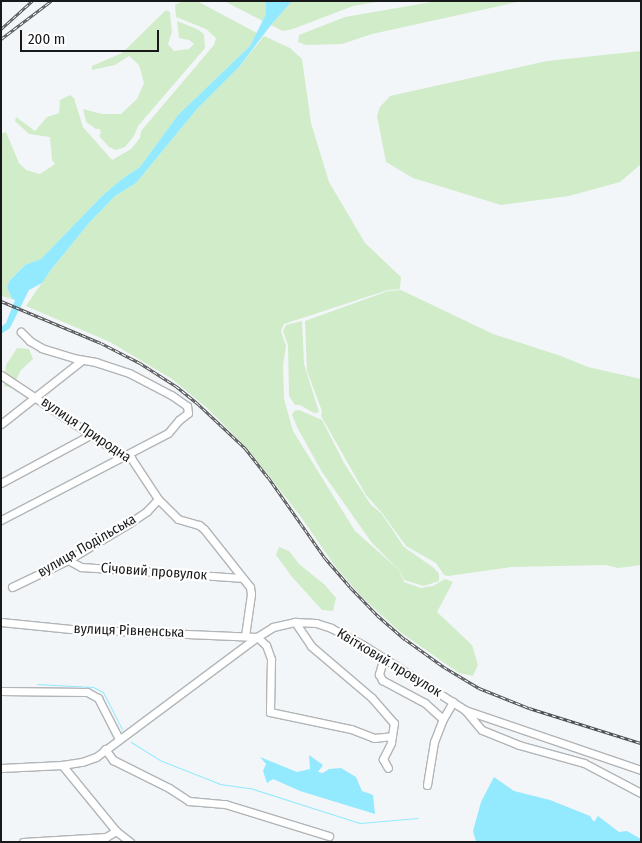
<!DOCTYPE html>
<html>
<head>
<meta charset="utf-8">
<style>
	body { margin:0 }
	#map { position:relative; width:642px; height:843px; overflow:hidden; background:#f3f6f9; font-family:"Fira Sans Condensed",sans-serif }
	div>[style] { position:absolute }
	.green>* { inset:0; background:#d0ecc9 }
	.water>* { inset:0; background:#93e9fe }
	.stream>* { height:1px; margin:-0.5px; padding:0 0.5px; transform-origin:0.5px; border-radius:0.5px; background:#93e9fe }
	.roads { filter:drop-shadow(1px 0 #b2b5b7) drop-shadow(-1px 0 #b2b5b7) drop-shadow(0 1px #b2b5b7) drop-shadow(0 -1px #b2b5b7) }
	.minor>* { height:7px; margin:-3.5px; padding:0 3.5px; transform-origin:3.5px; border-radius:3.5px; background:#fff }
	.rail>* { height:3px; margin-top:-1.5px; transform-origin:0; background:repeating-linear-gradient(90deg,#fff 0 4px,#4f5152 0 8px); box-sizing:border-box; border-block:1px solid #4f5152 }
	span { translate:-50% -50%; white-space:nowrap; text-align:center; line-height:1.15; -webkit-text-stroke:4px #fff; paint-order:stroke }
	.street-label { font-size:14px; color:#18191a }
	.frame { position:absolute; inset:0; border:2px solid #18191a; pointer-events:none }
	.scale { position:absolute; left:20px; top:30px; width:139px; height:22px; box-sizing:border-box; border:2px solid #18191a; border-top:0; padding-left:6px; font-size:15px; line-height:18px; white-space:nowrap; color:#18191a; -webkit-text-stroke:4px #fff; paint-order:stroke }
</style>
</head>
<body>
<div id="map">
	<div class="green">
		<i style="clip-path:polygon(183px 1px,197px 1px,257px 33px,250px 46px,178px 115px,140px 167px,122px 179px,102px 196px,41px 259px,25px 265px,10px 280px,7px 287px,12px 299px,1px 296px,1px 134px,6px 132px,19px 163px,26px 170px,40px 174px,55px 164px,52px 160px,50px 137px,29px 134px,15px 121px,16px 117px,35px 131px,47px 117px,59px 113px,60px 100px,70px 95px,74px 98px,83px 127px,112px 160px,131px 149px,140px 138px,141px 131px,214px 45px,216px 38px,206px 29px,176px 17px,175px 5px)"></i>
		<i style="clip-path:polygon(224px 1px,266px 1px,266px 14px,263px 21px)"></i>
		<i style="clip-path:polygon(292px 1px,383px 1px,353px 6px,293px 29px,283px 31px,271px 25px)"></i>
		<i style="clip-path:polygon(437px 1px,522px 1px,372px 34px,342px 44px,306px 45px,298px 42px,299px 35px,345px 17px)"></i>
		<i style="clip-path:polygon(166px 10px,170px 12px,172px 32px,168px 44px,174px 51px,189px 49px,194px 44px,189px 40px,179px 38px,177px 21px,197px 29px,204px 34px,205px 48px,138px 126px,134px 136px,125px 147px,116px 150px,109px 147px,99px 136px,101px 133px,100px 129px,96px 129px,86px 122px,83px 109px,102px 114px,121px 114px,137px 99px,144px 83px,139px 65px,129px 56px,115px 65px,92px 70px,92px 66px,122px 53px)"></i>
		<i style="clip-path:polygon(264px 36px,290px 48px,302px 59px,311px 123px,329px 182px,365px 243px,401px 277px,400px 289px,388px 290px,284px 324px,281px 331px,286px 346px,283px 365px,284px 399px,293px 431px,355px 531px,399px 570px,404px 582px,421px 588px,433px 586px,445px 579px,453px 582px,437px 612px,472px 645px,478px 665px,473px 676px,459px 673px,400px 632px,361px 596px,335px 566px,301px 517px,248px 449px,207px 408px,172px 379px,110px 342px,26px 306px,50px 271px,89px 223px,115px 196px,136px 183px,197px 109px,239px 67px)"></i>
		<i style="clip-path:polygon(641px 51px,641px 164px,620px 182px,569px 196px,501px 205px,413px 178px,386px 162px,377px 116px,380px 107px,390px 96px,547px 61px)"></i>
		<i style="clip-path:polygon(401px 290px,493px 334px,561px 356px,588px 367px,641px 379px,641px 565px,618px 568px,606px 565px,511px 567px,448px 576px,444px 575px,436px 563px,406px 546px,382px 513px,366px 495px,321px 416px,322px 411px,307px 371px,305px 321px,388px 291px)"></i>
		<i style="clip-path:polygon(302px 321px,304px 364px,319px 412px,314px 413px,300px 405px,295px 405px,289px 396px,288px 345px,283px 331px,286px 325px)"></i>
		<i style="clip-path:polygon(17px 348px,29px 349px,33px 359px,21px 370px,12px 388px,4px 386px,6px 365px)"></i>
		<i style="clip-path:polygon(299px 410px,322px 420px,344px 463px,371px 505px,381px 513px,404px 547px,434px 568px,439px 574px,439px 581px,424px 586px,404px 580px,400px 571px,372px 543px,322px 472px,298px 429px,292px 415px,294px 411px)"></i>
		<i style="clip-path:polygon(279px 547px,289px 551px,299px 564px,325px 585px,336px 598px,333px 611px,322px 610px,292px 577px,276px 555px)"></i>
	</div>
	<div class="water">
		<i style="clip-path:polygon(266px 1px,292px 1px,271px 25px,239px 67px,197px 109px,136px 183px,115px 196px,89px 223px,50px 271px,42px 283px,29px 290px,10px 328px,1px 334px,1px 327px,6px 323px,15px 300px,12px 299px,7px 287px,10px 280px,25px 265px,41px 259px,102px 196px,122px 179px,140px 167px,178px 115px,250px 46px,266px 14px)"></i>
		<i style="clip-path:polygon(309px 755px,323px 765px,318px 772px,323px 773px,329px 769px,341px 768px,356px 777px,362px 791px,373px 795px,375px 814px,300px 791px,273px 779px,267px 783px,263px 771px,266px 764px,260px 757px,297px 772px,310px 769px)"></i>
		<i style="clip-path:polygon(494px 777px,514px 791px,550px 800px,590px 816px,594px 822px,598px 816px,619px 832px,627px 831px,641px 839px,641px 842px,476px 842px,473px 831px,481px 802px)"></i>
	</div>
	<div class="stream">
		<i style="left:37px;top:684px;width:56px;rotate:3.1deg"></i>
		<i style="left:93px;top:687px;width:11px;rotate:27deg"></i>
		<i style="left:103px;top:692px;width:42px;rotate:62.8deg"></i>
		<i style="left:131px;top:742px;width:36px;rotate:32deg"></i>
		<i style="left:162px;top:761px;width:62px;rotate:21.6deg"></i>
		<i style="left:220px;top:784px;width:30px;rotate:8deg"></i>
		<i style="left:250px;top:788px;width:115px;rotate:17.7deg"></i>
		<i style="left:360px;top:823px;width:58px;rotate:-4.9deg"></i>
	</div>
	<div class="roads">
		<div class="minor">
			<i style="left:1px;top:375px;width:143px;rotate:33.6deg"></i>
			<i style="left:120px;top:454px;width:12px;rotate:20deg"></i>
			<i style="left:131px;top:458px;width:49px;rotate:56.6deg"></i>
			<i style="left:158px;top:499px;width:28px;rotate:45deg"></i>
			<i style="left:178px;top:519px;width:22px;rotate:16deg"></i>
			<i style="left:199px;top:525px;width:6px;rotate:39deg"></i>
			<i style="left:204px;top:529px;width:74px;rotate:51.6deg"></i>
			<i style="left:250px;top:587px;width:7px;rotate:82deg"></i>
			<i style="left:251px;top:594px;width:42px;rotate:98.1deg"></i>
			<i style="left:1px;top:424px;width:103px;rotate:-38.3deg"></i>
			<i style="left:1px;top:483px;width:103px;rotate:-28.3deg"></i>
			<i style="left:1px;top:520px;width:188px;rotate:-27.5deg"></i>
			<i style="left:168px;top:433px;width:17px;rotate:-50deg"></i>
			<i style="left:179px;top:420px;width:11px;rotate:-38deg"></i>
			<i style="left:188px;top:413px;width:7px;rotate:-98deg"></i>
			<i style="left:187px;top:406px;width:19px;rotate:-145deg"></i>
			<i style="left:171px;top:395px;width:47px;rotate:-152.4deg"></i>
			<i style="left:129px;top:373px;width:35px;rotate:-162deg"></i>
			<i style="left:96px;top:362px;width:22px;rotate:-170deg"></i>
			<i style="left:74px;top:358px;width:34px;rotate:-163deg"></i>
			<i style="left:42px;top:348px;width:14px;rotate:-150deg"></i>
			<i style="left:30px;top:341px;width:13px;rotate:-135deg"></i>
			<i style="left:68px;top:560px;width:15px;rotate:28deg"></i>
			<i style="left:81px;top:567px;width:160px;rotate:3.9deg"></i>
			<i style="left:12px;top:587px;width:62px;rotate:-25.7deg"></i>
			<i style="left:68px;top:560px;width:70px;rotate:-31deg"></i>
			<i style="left:128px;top:524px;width:23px;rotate:-34deg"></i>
			<i style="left:147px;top:511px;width:16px;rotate:-47deg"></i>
			<i style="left:1px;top:622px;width:70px;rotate:5.7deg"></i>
			<i style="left:71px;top:629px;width:186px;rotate:2.5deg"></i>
			<i style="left:257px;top:637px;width:12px;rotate:42deg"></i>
			<i style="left:266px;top:645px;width:15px;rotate:70deg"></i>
			<i style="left:271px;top:659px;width:53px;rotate:91.1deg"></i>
			<i style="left:270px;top:712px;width:83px;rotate:11.9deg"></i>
			<i style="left:351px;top:729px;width:25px;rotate:21deg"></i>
			<i style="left:374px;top:738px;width:18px;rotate:-6deg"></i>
			<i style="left:295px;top:622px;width:29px;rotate:56deg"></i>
			<i style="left:311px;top:646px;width:80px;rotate:40.4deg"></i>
			<i style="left:372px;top:698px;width:33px;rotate:49deg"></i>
			<i style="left:394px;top:723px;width:20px;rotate:99deg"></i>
			<i style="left:391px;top:743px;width:18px;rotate:117deg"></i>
			<i style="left:383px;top:759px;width:10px;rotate:61deg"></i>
			<i style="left:383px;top:660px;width:15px;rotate:106deg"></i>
			<i style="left:379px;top:674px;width:7px;rotate:63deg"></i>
			<i style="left:382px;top:680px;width:49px;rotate:28.1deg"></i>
			<i style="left:425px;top:703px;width:24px;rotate:42deg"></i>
			<i style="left:443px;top:719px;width:20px;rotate:-60deg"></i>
			<i style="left:1px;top:691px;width:86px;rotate:0.7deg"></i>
			<i style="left:87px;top:692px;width:13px;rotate:29deg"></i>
			<i style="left:98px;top:698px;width:46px;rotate:62.9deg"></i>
			<i style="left:465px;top:710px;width:26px;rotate:50deg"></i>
			<i style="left:482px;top:730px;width:40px;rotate:22deg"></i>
			<i style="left:519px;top:745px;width:67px;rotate:15.5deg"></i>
			<i style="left:584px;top:763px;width:64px;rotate:27.8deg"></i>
			<i style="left:105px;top:749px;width:14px;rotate:54deg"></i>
			<i style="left:113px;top:760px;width:63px;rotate:26.6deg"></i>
			<i style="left:169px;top:788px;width:24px;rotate:33deg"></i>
			<i style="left:189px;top:801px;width:36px;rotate:5deg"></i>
			<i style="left:225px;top:804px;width:109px;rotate:17.1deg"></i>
			<i style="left:62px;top:765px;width:85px;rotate:50.7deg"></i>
			<i style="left:116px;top:831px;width:18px;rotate:38deg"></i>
			<i style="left:1px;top:768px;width:61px;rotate:-2.8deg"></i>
			<i style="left:62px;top:765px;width:20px;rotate:-9deg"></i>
			<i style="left:82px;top:762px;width:15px;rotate:-20deg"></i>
			<i style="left:96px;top:757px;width:201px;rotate:-36.7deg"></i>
			<i style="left:257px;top:637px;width:19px;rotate:-32deg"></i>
			<i style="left:273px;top:627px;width:23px;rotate:-13deg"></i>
			<i style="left:295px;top:622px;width:21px;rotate:3deg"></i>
			<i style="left:316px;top:623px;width:16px;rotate:18deg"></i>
			<i style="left:331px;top:628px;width:36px;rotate:28deg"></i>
			<i style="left:363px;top:645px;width:121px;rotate:32.5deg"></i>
			<i style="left:465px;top:710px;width:186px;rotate:18.8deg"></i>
			<i style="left:427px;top:785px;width:44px;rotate:-80.8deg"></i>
			<i style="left:434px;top:742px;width:25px;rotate:-69deg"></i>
			<i style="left:23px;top:842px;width:83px;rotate:-3.4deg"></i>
			<i style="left:106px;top:837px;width:12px;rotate:-31deg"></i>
		</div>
	</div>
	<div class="rail">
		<i style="left:1px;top:29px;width:42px;rotate:-42.1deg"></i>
		<i style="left:1px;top:39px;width:63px;rotate:-37.2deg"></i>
		<i style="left:1px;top:301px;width:108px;rotate:22.8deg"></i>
		<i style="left:101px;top:343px;width:44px;rotate:27.1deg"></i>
		<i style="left:140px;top:363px;width:43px;rotate:32.6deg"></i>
		<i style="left:176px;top:386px;width:27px;rotate:39deg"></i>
		<i style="left:197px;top:403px;width:66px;rotate:43.2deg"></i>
		<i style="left:245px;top:448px;width:37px;rotate:52deg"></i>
		<i style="left:268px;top:477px;width:99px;rotate:54.9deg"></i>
		<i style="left:325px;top:558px;width:38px;rotate:49deg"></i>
		<i style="left:350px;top:587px;width:39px;rotate:46deg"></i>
		<i style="left:377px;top:615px;width:37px;rotate:41deg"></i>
		<i style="left:405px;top:639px;width:48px;rotate:35.7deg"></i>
		<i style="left:444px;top:667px;width:41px;rotate:31deg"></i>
		<i style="left:479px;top:688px;width:54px;rotate:21.8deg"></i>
		<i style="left:529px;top:708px;width:117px;rotate:17.4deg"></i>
	</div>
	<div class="street-label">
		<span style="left:86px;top:430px;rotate:34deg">вулиця Природна</span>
		<span style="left:87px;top:546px;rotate:-30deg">вулиця Подільська</span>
		<span style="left:154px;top:572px;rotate:4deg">Січовий провулок</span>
		<span style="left:129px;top:631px;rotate:2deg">вулиця Рівненська</span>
		<span style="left:389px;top:663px;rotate:31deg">Квітковий провулок</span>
	</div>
	<div class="frame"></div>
	<div class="scale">200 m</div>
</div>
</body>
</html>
